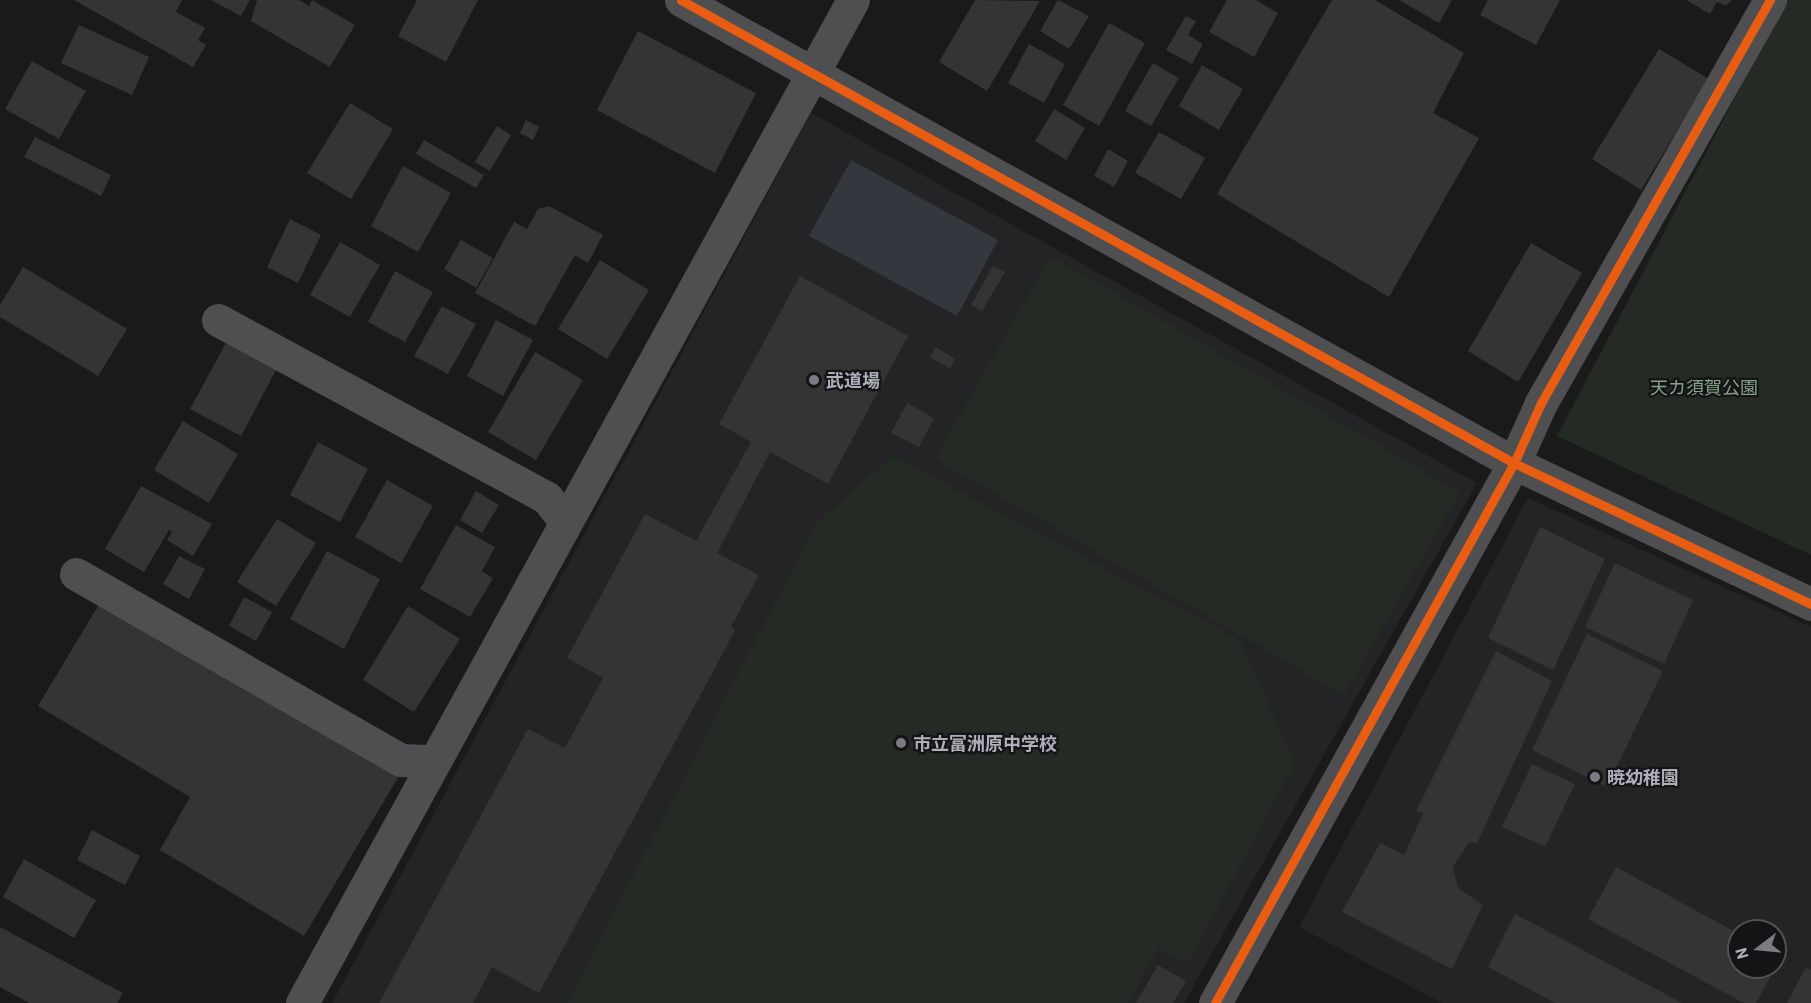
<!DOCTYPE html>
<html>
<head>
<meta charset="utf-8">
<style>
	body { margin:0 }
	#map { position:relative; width:1811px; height:1003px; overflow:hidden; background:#1a1a1a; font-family:Barlow,"Noto Sans JP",sans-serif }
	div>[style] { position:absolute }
	.built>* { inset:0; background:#242426 }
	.green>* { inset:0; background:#242a24 }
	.water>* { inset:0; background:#32383e }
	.building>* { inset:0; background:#343435 }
	.minor>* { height:33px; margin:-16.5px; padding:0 16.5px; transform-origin:16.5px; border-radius:16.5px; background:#4f4f52 }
	.tertiary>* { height:33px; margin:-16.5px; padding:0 16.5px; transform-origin:16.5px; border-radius:16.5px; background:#4f4f52 }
	.cycleway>* { height:9px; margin:-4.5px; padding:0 4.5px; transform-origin:4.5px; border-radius:4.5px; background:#e95d12 }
	.dots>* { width:16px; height:16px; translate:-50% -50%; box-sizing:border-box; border:3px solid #141416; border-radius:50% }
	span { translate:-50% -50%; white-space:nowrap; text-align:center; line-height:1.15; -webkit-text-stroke:4.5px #141416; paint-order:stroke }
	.poi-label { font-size:18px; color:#adb0b9; font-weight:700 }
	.left { translate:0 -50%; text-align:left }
	.park-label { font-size:18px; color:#86a289 }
	.north { position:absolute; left:1727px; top:919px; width:60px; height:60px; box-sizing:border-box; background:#141416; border:2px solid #515257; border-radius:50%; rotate:254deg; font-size:16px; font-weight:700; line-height:24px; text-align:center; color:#adb0b9 }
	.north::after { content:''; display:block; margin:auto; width:21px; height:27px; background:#7a7c81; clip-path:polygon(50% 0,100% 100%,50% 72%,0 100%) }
</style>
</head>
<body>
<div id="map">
	<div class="built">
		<i style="clip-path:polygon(811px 113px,1477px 483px,1184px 1003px,332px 1003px)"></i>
		<i style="clip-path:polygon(evenodd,1528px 498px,1811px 627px,1811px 1003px,1442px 1003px,1299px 927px,1528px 498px,1739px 931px,1775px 931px,1775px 967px,1739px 967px,1739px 931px)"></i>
	</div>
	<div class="green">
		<i style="clip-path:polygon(1786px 0,1811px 0,1811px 555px,1557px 436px)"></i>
		<i style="clip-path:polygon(1051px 256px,1460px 492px,1344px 695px,935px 459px)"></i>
		<i style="clip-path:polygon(893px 456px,1240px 640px,1295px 763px,1188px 963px,1158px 948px,1127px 1003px,567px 1003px,817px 522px)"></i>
	</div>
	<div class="water">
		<i style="clip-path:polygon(851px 160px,998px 240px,957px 316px,809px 236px)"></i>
	</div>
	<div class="building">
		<i style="clip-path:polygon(74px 0,182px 0,176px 12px,205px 28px,198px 40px,206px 45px,193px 67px)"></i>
		<i style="clip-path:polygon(211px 0,250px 0,241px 16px)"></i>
		<i style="clip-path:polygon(257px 0,299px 0,309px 6px,312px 0,355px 25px,330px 67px,251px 21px)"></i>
		<i style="clip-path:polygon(417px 0,478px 0,446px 62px,398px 36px)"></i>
		<i style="clip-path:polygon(975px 0,1040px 1px,987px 91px,939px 62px)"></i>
		<i style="clip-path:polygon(1058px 0,1089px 16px,1069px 49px,1040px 31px)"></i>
		<i style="clip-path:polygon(1227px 0,1256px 0,1278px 13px,1254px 57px,1209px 32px)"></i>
		<i style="clip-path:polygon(1332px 0,1375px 0,1464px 53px,1433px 113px,1479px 138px,1389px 297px,1217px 194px)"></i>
		<i style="clip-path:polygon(1399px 0,1452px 0,1439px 23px)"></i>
		<i style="clip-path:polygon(1488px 0,1560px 0,1536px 45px,1480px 15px)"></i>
		<i style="clip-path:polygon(1686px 0,1732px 0,1726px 6px,1717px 2px,1710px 14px)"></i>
		<i style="clip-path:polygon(1186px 16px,1196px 21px,1188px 35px,1203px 44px,1192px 64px,1166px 50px)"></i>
		<i style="clip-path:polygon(1109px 23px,1145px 43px,1099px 126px,1063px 105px)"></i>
		<i style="clip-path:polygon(79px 25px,149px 57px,132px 95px,61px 63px)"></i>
		<i style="clip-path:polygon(638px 31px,756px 93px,715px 173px,597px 110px)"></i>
		<i style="clip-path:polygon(1029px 44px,1065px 64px,1044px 103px,1008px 83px)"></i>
		<i style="clip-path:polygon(1659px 49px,1709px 79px,1641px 190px,1592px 159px)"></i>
		<i style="clip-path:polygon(32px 61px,86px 91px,59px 139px,5px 109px)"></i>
		<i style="clip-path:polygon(1153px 63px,1179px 78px,1151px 126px,1125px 111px)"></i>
		<i style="clip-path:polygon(1202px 65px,1243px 89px,1219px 130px,1179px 106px)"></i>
		<i style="clip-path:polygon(350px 103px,393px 129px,351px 199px,307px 173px)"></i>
		<i style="clip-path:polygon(1054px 109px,1085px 128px,1066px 160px,1035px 141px)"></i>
		<i style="clip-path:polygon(526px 120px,539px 127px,533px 140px,520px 133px)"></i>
		<i style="clip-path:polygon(497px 126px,511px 135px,490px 171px,475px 162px)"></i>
		<i style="clip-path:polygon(1159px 132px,1205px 158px,1181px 199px,1135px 173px)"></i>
		<i style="clip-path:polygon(35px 137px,111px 175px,101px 196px,24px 157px)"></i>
		<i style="clip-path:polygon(424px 140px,484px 175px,476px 188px,416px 154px)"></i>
		<i style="clip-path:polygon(1108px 149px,1128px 161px,1114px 187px,1094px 176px)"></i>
		<i style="clip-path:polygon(403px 166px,451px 193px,418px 252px,371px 226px)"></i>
		<i style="clip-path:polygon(549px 206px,603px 235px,588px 263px,575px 255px,535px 326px,475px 293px,514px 222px,527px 229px,538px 209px)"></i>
		<i style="clip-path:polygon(290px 219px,321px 235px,298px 283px,267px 267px)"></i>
		<i style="clip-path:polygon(461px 240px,493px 258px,476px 288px,444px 269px)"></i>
		<i style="clip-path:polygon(340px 242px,380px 265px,350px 317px,310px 295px)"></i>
		<i style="clip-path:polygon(1531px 243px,1582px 273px,1518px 382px,1468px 351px)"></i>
		<i style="clip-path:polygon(600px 260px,649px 290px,607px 359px,558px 329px)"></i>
		<i style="clip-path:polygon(993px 266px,1005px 272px,982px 311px,971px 305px)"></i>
		<i style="clip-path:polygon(23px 267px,127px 329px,98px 376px,0 317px,0 305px)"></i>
		<i style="clip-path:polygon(395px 271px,433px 292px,405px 342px,368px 322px)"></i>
		<i style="clip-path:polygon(800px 276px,908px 336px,828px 484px,770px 452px,717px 553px,759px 575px,731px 627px,735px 630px,721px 657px,539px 993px,492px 967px,473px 1003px,379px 1003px,528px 729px,565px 748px,603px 678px,567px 658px,645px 514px,696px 541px,751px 442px,719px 424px)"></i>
		<i style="clip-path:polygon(442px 306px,476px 324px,448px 374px,414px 356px)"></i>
		<i style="clip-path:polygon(496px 320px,533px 340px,503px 396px,467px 376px)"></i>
		<i style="clip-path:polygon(226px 343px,276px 370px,241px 436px,190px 409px)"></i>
		<i style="clip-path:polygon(936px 347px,955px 359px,950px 369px,930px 357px)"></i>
		<i style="clip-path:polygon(535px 352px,583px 380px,536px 460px,488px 432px)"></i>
		<i style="clip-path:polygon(907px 403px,934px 418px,919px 447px,891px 433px)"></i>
		<i style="clip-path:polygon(183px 421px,238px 454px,209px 503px,154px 470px)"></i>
		<i style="clip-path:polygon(318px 442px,368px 469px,340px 522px,290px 495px)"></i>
		<i style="clip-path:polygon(387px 480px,433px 506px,401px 563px,355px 537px)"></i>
		<i style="clip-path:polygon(141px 486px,212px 524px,193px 556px,167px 540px,172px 532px,169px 530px,144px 572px,105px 549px)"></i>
		<i style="clip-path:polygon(476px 491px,499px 505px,482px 533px,460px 520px)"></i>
		<i style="clip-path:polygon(277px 519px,316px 543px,276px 606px,237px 582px)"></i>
		<i style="clip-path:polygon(456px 525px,495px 547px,482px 571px,493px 578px,470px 617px,420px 589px)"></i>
		<i style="clip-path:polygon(1540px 527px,1605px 559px,1553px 670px,1488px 638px)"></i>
		<i style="clip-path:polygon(327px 551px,380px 579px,344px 649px,290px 619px)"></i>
		<i style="clip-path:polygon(179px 556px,205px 569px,189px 599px,163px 584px)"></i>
		<i style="clip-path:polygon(1615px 563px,1693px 600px,1664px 664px,1585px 627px)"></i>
		<i style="clip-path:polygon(104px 596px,400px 774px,304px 936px,160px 850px,190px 797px,38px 706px)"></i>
		<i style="clip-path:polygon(244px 597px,272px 612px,256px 641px,229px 626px)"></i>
		<i style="clip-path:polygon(408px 606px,460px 639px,414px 712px,363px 680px)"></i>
		<i style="clip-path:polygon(1587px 634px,1663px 671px,1607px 787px,1532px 750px)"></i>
		<i style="clip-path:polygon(1496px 651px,1552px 681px,1477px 843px,1469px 842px,1453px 867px,1458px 888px,1483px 905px,1452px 969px,1342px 912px,1380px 843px,1404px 855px,1423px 814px,1416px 811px)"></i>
		<i style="clip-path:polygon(1532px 764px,1575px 784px,1545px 847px,1502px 827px)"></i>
		<i style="clip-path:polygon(92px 830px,140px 856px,125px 885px,77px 860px)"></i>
		<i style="clip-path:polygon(24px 859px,96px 900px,74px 938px,3px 897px)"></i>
		<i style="clip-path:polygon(1616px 867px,1739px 934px,1739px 967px,1775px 967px,1775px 953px,1781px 957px,1756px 1003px,1744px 1003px,1588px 919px)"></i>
		<i style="clip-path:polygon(1515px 914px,1682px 1003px,1555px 1003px,1488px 967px)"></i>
		<i style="clip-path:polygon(0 927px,123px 993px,117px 1003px,29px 1003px,0 987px)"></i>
		<i style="clip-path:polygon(1158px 965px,1186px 981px,1173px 1003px,1136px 1003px)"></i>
		<i style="clip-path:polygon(1806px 967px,1811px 970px,1811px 1003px,1787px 1003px)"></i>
	</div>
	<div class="minor">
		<i style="left:218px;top:320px;width:374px;rotate:28.4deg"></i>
		<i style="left:547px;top:498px;width:29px;rotate:52deg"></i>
		<i style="left:76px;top:574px;width:374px;rotate:29.8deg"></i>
		<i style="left:401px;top:760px;width:33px;rotate:2deg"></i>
		<i style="left:302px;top:1003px;width:1144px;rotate:-61.22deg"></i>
		<i style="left:1215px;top:1003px;width:617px;rotate:-61.03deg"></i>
		<i style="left:1514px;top:463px;width:66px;rotate:-65.8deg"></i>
		<i style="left:1541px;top:403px;width:464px;rotate:-60.4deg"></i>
	</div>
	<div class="tertiary">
		<i style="left:681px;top:0;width:953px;rotate:29.07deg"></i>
		<i style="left:1514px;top:463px;width:329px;rotate:25.4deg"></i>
	</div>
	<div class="cycleway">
		<i style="left:681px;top:0;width:953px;rotate:29.07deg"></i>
		<i style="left:1514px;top:463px;width:329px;rotate:25.4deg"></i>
		<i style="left:1215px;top:1003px;width:617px;rotate:-61.03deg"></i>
		<i style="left:1514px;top:463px;width:66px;rotate:-65.8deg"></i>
		<i style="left:1541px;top:403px;width:464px;rotate:-60.4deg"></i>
	</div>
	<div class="dots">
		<i style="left:814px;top:380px;background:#7a7c81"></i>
		<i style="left:901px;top:743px;background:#7a7c81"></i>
		<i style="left:1595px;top:777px;background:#7a7c81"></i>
	</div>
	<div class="poi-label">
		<span class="left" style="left:826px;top:380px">武道場</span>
		<span class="left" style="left:913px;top:743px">市立富洲原中学校</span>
		<span class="left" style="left:1607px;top:777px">暁幼稚園</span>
	</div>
	<div class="park-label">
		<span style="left:1704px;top:387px">天カ須賀公園</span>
	</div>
	<div class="north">N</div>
</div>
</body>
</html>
